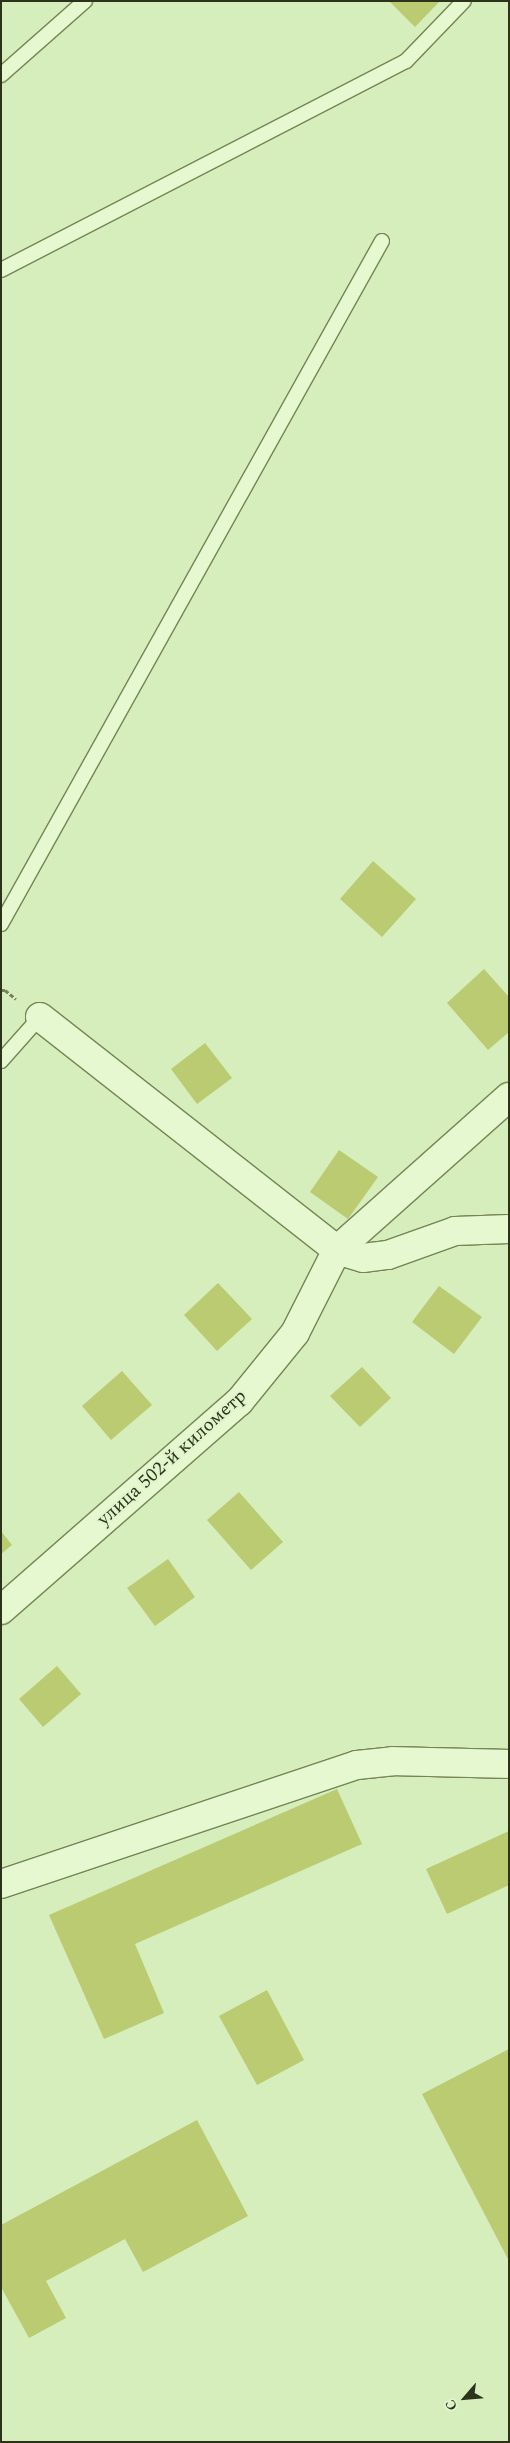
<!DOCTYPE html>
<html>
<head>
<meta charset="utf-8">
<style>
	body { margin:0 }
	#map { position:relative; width:510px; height:2443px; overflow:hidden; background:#d6edbc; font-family:Spectral,serif }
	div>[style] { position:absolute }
	.building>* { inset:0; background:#bbcb72 }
	.path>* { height:3px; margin-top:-1.5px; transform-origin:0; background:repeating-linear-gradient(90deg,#768456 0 4px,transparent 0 6.5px) }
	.roads { filter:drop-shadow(1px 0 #768456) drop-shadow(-1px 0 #768456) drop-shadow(0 1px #768456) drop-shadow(0 -1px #768456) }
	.service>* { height:14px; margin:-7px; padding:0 7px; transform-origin:7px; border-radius:7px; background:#e5f8cf }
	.minor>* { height:28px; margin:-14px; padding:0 14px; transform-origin:14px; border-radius:14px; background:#e5f8cf }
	span { translate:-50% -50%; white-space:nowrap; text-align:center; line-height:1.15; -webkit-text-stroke:4.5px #e1f5cc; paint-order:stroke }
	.street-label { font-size:19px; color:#2d331b }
	.frame { position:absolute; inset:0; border:2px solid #2d331b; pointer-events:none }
	.north { position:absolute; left:440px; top:2373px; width:50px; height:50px; -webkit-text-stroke:4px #e1f5cc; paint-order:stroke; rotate:243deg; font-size:14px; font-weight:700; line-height:20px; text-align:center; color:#2d331b }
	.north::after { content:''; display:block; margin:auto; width:18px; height:22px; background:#2d331b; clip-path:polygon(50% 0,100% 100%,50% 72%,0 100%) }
</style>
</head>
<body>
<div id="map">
	<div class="building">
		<i style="clip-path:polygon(389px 1px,440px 1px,415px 27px)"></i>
		<i style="clip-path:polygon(373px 861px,416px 899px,382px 937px,340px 899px)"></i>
		<i style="clip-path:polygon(484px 969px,509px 997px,509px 1032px,488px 1050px,447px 1003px)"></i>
		<i style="clip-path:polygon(205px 1043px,232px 1078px,197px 1104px,171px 1069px)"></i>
		<i style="clip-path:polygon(339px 1150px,378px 1177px,348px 1219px,310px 1192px)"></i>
		<i style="clip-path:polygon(218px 1283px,252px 1319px,217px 1351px,184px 1315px)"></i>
		<i style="clip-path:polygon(439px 1286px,482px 1317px,454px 1354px,412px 1322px)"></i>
		<i style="clip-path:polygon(362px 1367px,391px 1398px,360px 1427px,330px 1396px)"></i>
		<i style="clip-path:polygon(122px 1371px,152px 1405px,111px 1440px,82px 1406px)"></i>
		<i style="clip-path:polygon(239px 1492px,283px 1542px,251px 1570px,207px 1520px)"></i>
		<i style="clip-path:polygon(1px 1531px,12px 1545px,1px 1554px)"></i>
		<i style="clip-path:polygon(168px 1559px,195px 1597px,155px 1626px,127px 1588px)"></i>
		<i style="clip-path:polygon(57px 1666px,81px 1694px,43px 1727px,19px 1699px)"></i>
		<i style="clip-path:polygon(337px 1789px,362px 1844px,135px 1944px,164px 2013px,104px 2039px,49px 1915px)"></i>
		<i style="clip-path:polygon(509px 1831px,509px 1885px,447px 1914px,426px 1869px)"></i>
		<i style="clip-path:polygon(267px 1990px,304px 2060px,257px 2085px,219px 2016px)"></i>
		<i style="clip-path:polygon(509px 2049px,509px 2261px,422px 2094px)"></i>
		<i style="clip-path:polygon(197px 2120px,248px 2216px,143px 2272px,125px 2239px,46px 2281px,66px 2318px,29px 2338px,1px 2287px,1px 2225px)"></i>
	</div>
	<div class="path">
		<i style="left:1px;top:990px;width:4px"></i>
		<i style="left:5px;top:990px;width:14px;rotate:39deg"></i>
	</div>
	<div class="roads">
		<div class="service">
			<i style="left:1px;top:75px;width:112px;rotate:-41.4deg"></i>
			<i style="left:1px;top:270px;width:456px;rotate:-27.3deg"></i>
			<i style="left:406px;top:61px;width:83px;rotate:-46deg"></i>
			<i style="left:1px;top:924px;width:782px;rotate:-60.85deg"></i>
			<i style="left:1px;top:1061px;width:59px;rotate:-48.4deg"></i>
		</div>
		<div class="minor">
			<i style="left:40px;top:1017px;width:377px;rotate:38.1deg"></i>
			<i style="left:337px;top:1250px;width:27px;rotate:17deg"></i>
			<i style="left:363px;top:1258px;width:25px;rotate:-7deg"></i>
			<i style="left:388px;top:1255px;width:71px;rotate:-19.7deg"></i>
			<i style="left:455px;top:1231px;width:54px;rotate:-2.1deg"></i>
			<i style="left:1px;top:1610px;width:316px;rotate:-41.2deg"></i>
			<i style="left:239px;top:1402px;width:89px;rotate:-50.9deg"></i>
			<i style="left:295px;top:1333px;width:93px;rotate:-63.2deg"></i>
			<i style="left:337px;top:1250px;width:230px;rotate:-41.7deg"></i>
			<i style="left:1px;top:1884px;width:375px;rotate:-18.5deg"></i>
			<i style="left:357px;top:1765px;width:36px;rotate:-6deg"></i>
			<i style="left:393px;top:1761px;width:116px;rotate:1.5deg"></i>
		</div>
	</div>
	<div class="street-label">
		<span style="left:172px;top:1458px;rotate:-42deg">улица 502-й километр</span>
	</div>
	<div class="frame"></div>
	<div class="north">С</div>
</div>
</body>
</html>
